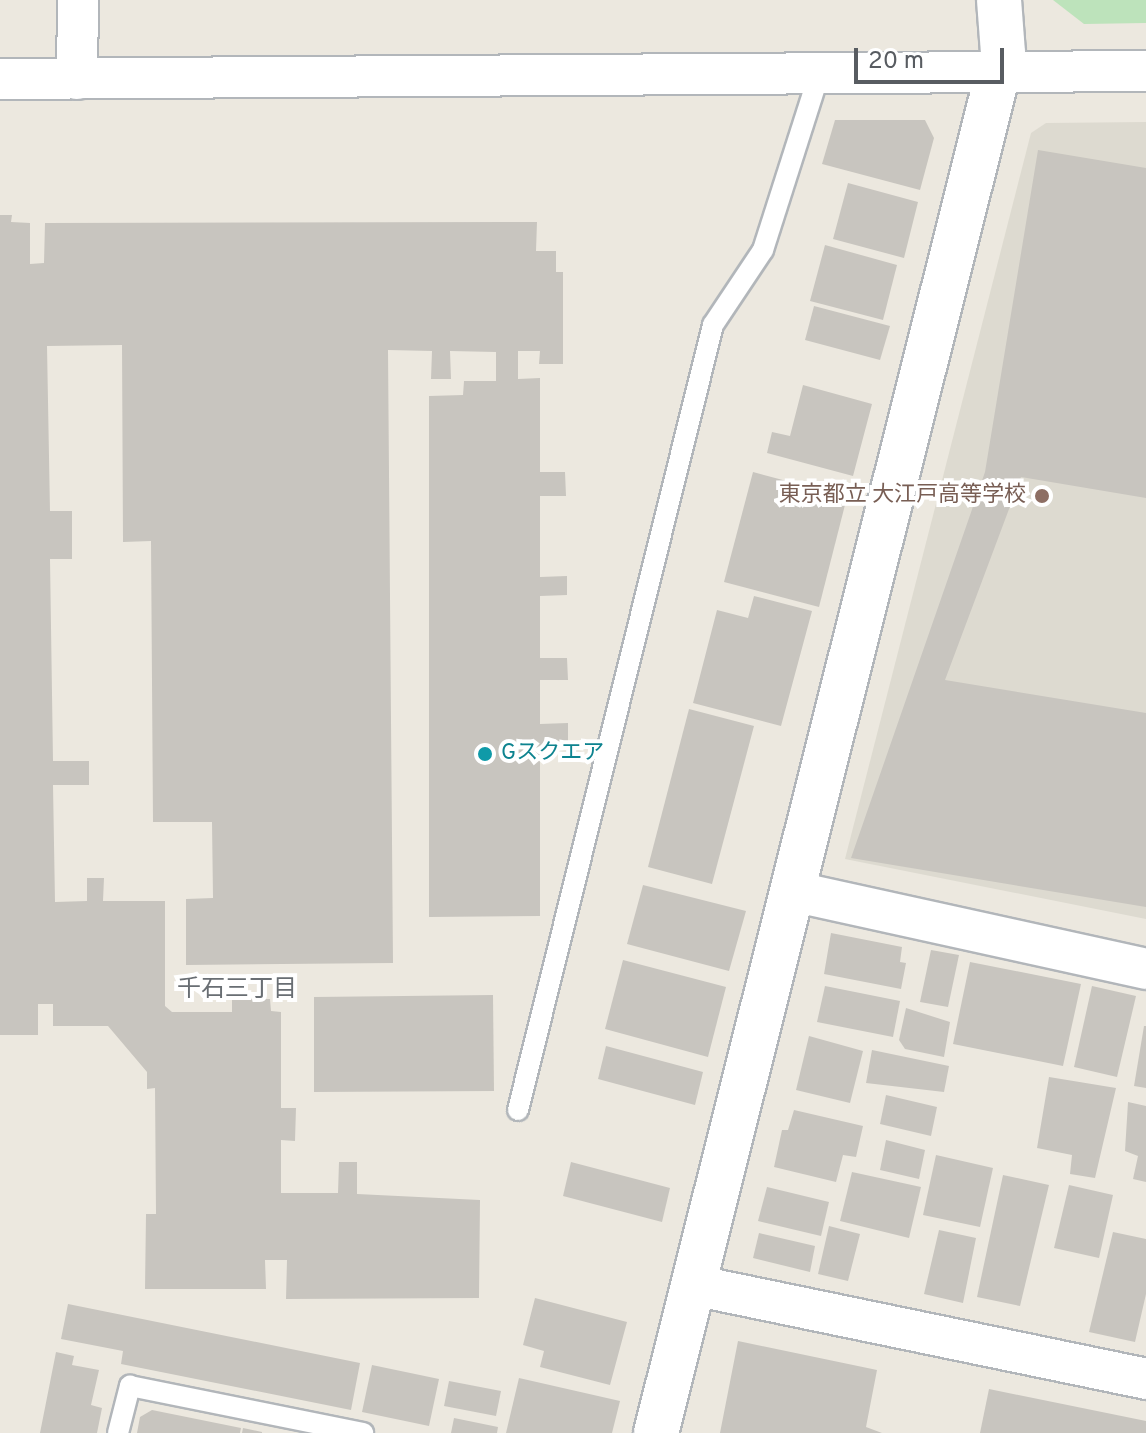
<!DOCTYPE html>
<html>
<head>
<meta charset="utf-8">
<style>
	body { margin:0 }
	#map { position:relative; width:1146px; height:1433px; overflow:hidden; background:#ece8df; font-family:Overpass,"Noto Sans JP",sans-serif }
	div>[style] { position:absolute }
	.education>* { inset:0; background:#dddad0 }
	.green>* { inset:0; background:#bde3bb }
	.building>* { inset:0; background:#c8c5bf }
	.roads { filter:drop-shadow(2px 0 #b2b6ba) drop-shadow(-2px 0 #b2b6ba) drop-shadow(0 2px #b2b6ba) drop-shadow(0 -2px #b2b6ba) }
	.lane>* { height:20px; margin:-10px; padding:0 10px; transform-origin:10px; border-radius:10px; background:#fff }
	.street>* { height:40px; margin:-20px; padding:0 20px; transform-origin:20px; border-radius:20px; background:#fff }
	.secondary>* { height:44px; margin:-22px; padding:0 22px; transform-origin:22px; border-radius:22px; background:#fff }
	.dots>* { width:22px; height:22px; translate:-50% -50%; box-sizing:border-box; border:4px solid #fff; border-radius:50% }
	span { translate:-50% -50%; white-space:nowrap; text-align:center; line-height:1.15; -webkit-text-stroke:8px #fff; paint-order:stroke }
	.education-label { font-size:22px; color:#785e54 }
	.right { translate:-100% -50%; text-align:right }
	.culture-label { font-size:22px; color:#0d838f }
	.left { translate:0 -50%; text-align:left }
	.neighbourhood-label { font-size:24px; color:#696e73 }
	.scale { position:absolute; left:854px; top:48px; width:150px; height:36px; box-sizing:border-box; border:4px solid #585c61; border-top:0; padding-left:10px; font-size:24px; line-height:28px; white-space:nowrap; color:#585c61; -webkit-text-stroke:6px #fff; paint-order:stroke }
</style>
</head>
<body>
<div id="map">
	<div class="education">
		<i style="clip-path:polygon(1146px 122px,1146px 919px,845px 859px,1031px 133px,1046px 123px)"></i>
	</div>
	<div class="green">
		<i style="clip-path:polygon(1053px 0,1146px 0,1146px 23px,1084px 24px)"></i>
	</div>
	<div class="building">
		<i style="clip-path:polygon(835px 120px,925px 120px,934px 138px,920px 190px,822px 164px)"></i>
		<i style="clip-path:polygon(1038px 150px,1146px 168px,1146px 498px,1021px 477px,945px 680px,1146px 713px,1146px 907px,851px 858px,985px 472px)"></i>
		<i style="clip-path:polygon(848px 183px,918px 202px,904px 258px,833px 239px)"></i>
		<i style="clip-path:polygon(0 215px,12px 215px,11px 222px,30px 223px,30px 264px,44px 263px,45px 223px,537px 222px,536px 251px,556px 251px,556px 272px,563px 272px,563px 364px,539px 364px,540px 351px,518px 351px,518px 379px,540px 378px,540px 472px,565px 472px,566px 496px,540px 496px,540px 577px,567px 576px,567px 595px,540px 596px,540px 658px,567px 658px,568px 680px,540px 680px,540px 724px,568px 723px,568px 745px,540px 746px,540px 916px,429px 917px,429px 396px,463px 395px,464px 381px,496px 381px,496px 352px,450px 351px,451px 379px,431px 379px,432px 351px,388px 350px,393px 963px,186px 965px,186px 899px,213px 898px,212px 822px,153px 822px,151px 541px,123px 542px,122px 345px,47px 346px,50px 511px,72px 511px,72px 559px,50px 559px,53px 761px,89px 761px,89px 785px,53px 785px,55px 902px,87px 901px,87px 878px,104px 878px,103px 901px,165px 901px,165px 1006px,172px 1012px,232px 1012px,232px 999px,270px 999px,271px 1011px,281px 1012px,281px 1108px,296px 1108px,295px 1141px,281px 1140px,281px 1193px,338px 1193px,339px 1162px,357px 1162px,357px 1194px,480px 1200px,479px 1298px,286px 1299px,287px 1260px,265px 1260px,266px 1289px,145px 1289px,146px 1214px,156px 1214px,155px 1088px,147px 1089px,147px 1072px,108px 1026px,53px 1026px,53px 1004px,38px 1004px,38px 1035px,0 1035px)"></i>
		<i style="clip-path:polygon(825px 245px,897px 265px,883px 320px,810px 301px)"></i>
		<i style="clip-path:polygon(814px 306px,890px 326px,880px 360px,805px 340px)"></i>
		<i style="clip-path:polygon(803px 385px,872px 404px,853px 476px,767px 453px,772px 432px,790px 436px)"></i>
		<i style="clip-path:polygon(753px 472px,847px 497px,819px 607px,724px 582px)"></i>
		<i style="clip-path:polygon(754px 596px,812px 611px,781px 726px,693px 703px,717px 610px,748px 618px)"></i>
		<i style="clip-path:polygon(689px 709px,754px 726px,712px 884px,648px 867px)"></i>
		<i style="clip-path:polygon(643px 885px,746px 911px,729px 971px,627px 944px)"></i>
		<i style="clip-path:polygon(831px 933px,902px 947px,900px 962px,906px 963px,901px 989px,824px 974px)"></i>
		<i style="clip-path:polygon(931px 950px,959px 955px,948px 1007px,920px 1002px)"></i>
		<i style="clip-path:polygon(623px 960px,726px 987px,708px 1057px,605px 1029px)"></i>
		<i style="clip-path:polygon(970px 962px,1081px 984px,1063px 1066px,953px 1044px)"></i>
		<i style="clip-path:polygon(825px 986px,900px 1001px,893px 1037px,817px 1022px)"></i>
		<i style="clip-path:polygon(1092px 986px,1136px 996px,1117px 1077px,1074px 1067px)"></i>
		<i style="clip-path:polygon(493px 995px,494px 1091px,314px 1092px,314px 997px)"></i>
		<i style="clip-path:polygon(906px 1008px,950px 1022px,944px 1057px,905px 1049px,899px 1040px)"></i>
		<i style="clip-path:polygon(1144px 1026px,1146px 1026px,1146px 1088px,1134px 1086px)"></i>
		<i style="clip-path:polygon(809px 1036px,863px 1051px,850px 1103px,796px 1090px)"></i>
		<i style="clip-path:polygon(606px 1046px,703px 1072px,695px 1105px,598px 1079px)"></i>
		<i style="clip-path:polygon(872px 1050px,949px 1066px,944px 1092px,866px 1083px)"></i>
		<i style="clip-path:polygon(1049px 1077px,1116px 1088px,1095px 1178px,1070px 1174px,1072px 1155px,1037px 1148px)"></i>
		<i style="clip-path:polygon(886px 1095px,937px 1107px,931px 1136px,880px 1124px)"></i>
		<i style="clip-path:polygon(1128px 1102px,1146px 1106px,1146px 1182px,1133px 1179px,1138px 1156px,1125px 1151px)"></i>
		<i style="clip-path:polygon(794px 1110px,863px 1126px,856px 1157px,843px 1155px,836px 1182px,774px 1167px,782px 1130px,788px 1130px)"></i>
		<i style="clip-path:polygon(886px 1140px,925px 1150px,919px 1179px,880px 1170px)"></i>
		<i style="clip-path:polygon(936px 1155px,993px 1168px,980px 1227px,923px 1215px)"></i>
		<i style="clip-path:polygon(571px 1162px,670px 1188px,662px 1222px,563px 1196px)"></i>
		<i style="clip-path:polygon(852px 1172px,921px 1187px,909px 1238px,840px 1221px)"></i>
		<i style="clip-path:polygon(1003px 1175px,1049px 1185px,1020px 1306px,977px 1297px)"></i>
		<i style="clip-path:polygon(1069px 1185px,1113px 1195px,1099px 1258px,1054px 1248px)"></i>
		<i style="clip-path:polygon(767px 1187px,829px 1202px,821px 1236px,758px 1221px)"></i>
		<i style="clip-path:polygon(829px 1226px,860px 1234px,848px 1281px,818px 1274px)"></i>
		<i style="clip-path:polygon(939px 1230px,976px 1238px,963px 1303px,924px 1294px)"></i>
		<i style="clip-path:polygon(1113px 1232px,1146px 1239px,1146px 1294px,1135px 1342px,1089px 1332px)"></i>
		<i style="clip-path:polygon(759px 1233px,815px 1246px,810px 1272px,753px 1258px)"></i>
		<i style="clip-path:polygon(535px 1298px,627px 1322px,610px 1385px,540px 1367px,544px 1351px,523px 1345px)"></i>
		<i style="clip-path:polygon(68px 1304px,360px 1363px,351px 1410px,121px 1364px,123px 1351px,61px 1339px)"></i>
		<i style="clip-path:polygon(738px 1341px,877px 1370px,866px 1427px,882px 1433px,720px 1433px)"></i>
		<i style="clip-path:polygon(56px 1352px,74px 1356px,72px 1365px,99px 1370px,91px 1405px,102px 1408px,97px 1433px,40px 1433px)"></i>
		<i style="clip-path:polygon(372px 1365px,439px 1379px,429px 1426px,362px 1412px)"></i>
		<i style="clip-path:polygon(519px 1378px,620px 1401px,612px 1433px,506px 1433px)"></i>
		<i style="clip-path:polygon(449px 1381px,501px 1391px,496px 1416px,444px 1406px)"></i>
		<i style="clip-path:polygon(989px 1389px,1146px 1421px,1146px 1433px,980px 1433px)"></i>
		<i style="clip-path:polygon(152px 1410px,241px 1428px,240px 1433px,137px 1433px,140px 1417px)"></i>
		<i style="clip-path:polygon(454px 1418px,498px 1427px,497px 1433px,451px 1433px)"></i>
		<i style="clip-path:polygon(243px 1428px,262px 1432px,262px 1433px,242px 1433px)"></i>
	</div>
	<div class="roads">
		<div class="lane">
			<i style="left:518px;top:1110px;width:809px;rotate:-76.05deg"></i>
			<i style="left:713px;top:325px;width:90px;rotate:-56.3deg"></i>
			<i style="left:763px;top:250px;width:185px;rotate:-72.3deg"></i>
			<i style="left:118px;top:1433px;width:49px;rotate:-75.7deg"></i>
			<i style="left:130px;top:1386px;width:238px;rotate:11.4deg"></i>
		</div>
		<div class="street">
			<i style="left:0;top:79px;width:1146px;rotate:-0.4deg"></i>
			<i style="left:77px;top:79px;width:79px;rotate:-89.3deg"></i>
			<i style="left:792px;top:891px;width:362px;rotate:12.4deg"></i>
			<i style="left:693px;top:1285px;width:463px;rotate:11.7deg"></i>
		</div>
		<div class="secondary">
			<i style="left:656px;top:1433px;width:1423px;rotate:-75.89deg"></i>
			<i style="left:1003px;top:53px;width:53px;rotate:-94.3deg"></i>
		</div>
	</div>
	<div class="dots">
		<i style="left:1042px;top:496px;background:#8d6e63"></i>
		<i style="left:485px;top:754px;background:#0f9aa8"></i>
	</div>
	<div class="education-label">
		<span class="right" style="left:1026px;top:496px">東京都立 大江戸高等学校</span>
	</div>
	<div class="culture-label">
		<span class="left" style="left:501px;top:754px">Gスクエア</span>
	</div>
	<div class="neighbourhood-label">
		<span style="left:237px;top:991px">千石三丁目</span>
	</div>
	<div class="scale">20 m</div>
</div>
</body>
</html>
